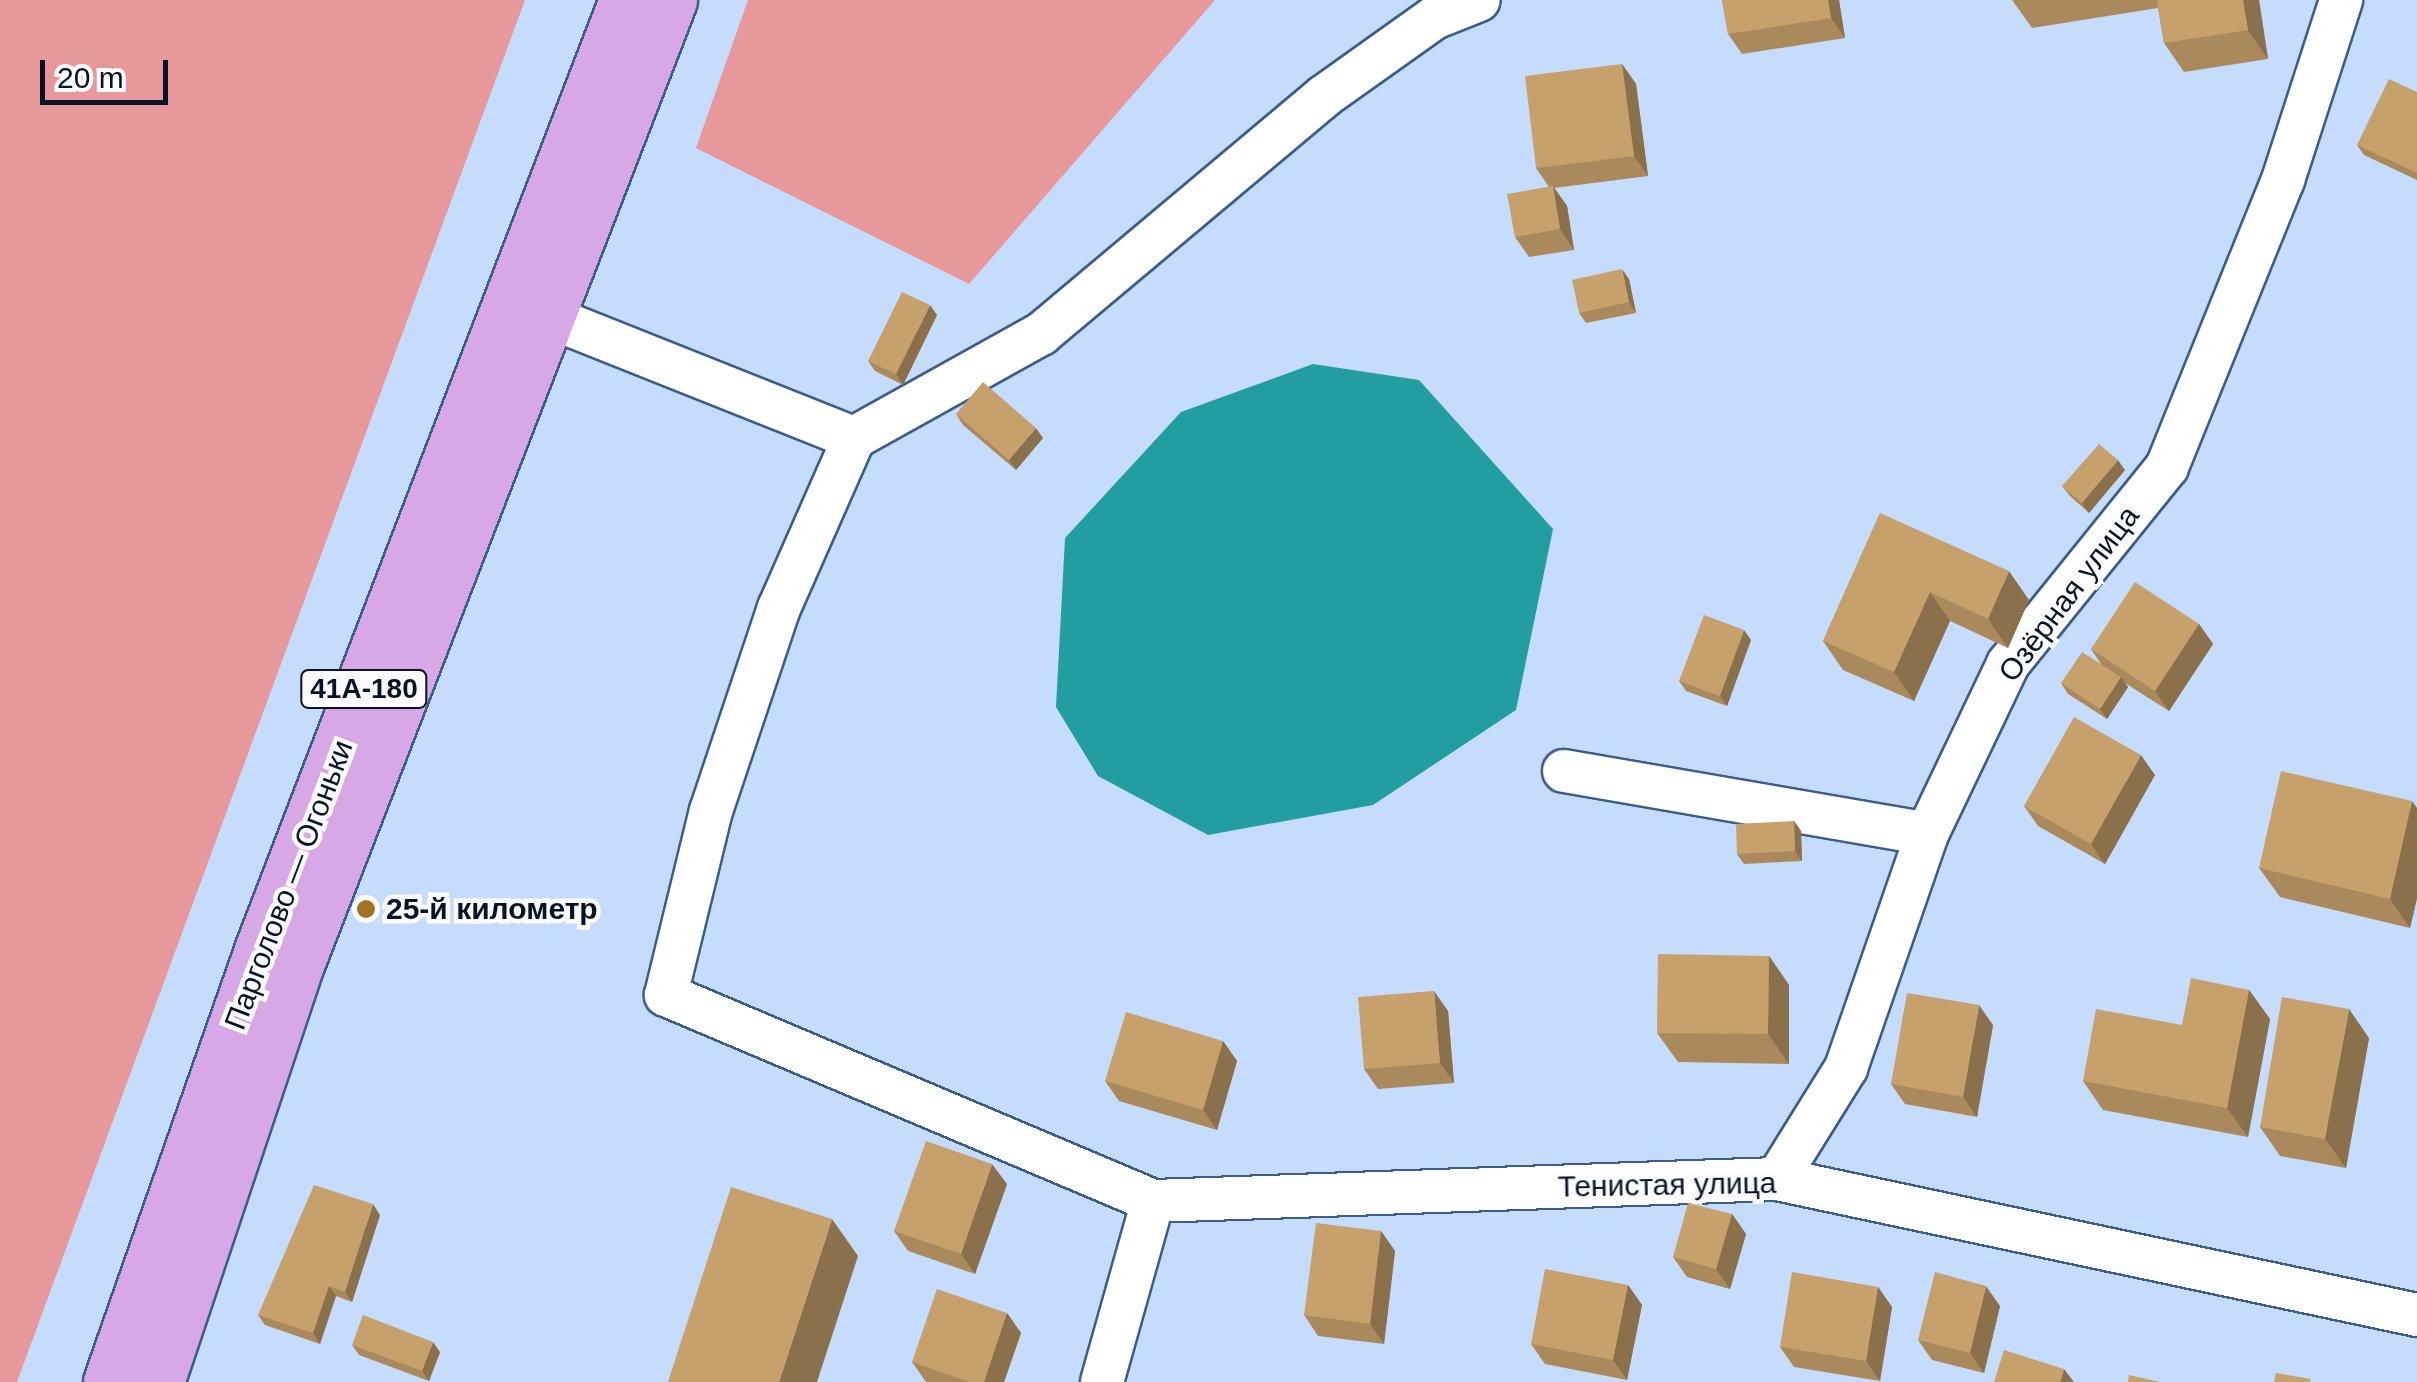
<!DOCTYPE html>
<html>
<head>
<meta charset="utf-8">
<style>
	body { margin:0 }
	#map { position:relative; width:2417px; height:1382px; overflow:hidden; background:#c6dcfc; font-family:Arial,sans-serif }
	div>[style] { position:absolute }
	.green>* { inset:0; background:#e6989b }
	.water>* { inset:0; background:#229ea1 }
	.roads { filter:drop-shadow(2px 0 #3c5c8a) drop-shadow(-2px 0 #3c5c8a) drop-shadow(0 2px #3c5c8a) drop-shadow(0 -2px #3c5c8a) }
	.minor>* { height:42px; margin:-21px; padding:0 21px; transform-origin:21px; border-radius:21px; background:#fff }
	.primary>* { height:55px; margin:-27.5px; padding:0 27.5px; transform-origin:27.5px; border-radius:27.5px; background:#d7a7e6 }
	.wall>* { inset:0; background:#aa8a5c }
	.shaded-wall>* { inset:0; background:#8b714b }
	.building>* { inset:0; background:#c6a16b }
	.dots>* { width:28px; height:28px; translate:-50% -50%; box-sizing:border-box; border:5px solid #fbfbfb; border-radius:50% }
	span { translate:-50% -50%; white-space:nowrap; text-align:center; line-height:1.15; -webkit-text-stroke:9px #fbfbfb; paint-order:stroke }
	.shield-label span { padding:2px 8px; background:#fbfbfb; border:2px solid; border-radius:8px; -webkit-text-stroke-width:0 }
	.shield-label { font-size:28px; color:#071427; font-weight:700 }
	.street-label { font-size:30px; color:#071427 }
	.poi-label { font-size:30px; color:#071427; font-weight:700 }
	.left { translate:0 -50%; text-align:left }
	.scale { position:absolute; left:40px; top:60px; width:128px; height:45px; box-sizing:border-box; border:5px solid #071427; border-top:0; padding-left:12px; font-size:30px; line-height:35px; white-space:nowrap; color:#071427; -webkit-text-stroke:8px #fbfbfb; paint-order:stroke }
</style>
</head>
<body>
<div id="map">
	<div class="green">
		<i style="clip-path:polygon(0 0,525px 0,17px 1382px,0 1382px)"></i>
		<i style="clip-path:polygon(748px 0,1215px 0,969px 284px,696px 148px)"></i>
	</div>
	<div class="water">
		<i style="clip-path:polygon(1313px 364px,1419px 380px,1553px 529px,1516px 710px,1373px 805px,1208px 835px,1098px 776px,1056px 707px,1065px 538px,1181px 412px)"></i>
	</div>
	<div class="roads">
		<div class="minor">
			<i style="left:552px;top:318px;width:325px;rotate:21.7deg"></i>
			<i style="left:1564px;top:771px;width:368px;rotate:9.8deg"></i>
			<i style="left:1777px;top:1179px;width:131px;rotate:-58.1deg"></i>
			<i style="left:1846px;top:1068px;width:248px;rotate:-70.9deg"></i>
			<i style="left:1927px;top:834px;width:188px;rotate:-64.5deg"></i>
			<i style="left:2008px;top:664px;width:253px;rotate:-51.1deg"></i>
			<i style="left:2167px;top:467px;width:310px;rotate:-68deg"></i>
			<i style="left:2283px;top:180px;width:189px;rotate:-72.1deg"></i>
			<i style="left:1153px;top:1201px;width:529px;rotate:-157.07deg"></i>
			<i style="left:666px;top:995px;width:189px;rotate:-76.3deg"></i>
			<i style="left:711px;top:811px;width:214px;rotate:-71.5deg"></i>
			<i style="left:779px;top:608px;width:186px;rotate:-66.2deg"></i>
			<i style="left:854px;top:438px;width:214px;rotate:-29.1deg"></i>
			<i style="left:1041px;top:334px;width:368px;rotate:-40deg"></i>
			<i style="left:1323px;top:97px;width:136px;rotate:-35.4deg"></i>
			<i style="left:1434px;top:18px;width:48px;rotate:-21.8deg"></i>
			<i style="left:1102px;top:1382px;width:188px;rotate:-74.3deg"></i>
			<i style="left:1153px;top:1201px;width:624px;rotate:-2.02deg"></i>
			<i style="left:1777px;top:1179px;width:654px;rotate:12deg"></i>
		</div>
		<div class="primary">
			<i style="left:111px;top:1382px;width:460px;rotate:-70.7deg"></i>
			<i style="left:263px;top:948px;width:1015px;rotate:-68.99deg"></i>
			<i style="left:156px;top:1382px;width:441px;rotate:-71.5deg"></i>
			<i style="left:296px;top:964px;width:1034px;rotate:-68.85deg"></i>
		</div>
	</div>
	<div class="wall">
		<i style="clip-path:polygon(1722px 0,1839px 0,1845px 38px,1742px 54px,1728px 34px)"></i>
		<i style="clip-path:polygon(2012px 0,2259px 0,2268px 59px,2184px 72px,2164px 43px,2158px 8px,2032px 28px)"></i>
		<i style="clip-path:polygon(1622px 64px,1636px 84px,1648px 176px,1554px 188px,1567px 206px,1574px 250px,1529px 257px,1515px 237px,1549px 187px,1536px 168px)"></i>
		<i style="clip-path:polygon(2417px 92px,2417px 180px,2364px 155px,2357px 145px)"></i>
		<i style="clip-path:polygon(1629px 279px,1636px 313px,1586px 323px,1579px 313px)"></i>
		<i style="clip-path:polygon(937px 315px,903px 385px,875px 371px,868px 361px)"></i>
		<i style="clip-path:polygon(956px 414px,1043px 438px,1016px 470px,963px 425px)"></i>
		<i style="clip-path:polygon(2125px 470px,2089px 513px,2070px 496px,2062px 486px)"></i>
		<i style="clip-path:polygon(1880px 513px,2029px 600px,2008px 648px,1950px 621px,1914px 701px,1843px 670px,1823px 641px)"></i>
		<i style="clip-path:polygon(2199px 624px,2213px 644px,2169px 711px,2125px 683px,2128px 687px,2107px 719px,2068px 694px,2061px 683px,2101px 664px,2091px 649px)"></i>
		<i style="clip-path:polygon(1751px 640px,1727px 706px,1686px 691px,1679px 681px)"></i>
		<i style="clip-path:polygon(2155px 775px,2105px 864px,2038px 826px,2024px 806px)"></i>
		<i style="clip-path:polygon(2417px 808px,2417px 898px,2410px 928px,2280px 897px,2259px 868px)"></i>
		<i style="clip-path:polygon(1794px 821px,1801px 831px,1802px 861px,1744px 864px,1737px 854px)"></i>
		<i style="clip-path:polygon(1769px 956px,1789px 985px,1789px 1064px,1678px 1062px,1657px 1033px)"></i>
		<i style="clip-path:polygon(2249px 990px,2270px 1019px,2248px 1137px,2103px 1110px,2083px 1081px)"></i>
		<i style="clip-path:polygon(1448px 1011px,1454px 1083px,1378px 1089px,1364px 1069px)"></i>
		<i style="clip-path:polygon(1993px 1025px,1977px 1117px,1905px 1104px,1891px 1084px)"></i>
		<i style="clip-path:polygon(2369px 1038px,2346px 1168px,2280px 1156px,2260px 1127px)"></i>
		<i style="clip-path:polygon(1223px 1041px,1237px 1061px,1217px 1130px,1119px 1101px,1105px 1081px)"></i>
		<i style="clip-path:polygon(1007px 1184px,975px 1274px,908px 1251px,894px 1231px)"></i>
		<i style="clip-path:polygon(1732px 1214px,1746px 1234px,1730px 1289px,1687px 1277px,1673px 1257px)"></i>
		<i style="clip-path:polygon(380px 1215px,352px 1302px,336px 1296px,320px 1344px,265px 1325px,258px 1315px)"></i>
		<i style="clip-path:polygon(1381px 1231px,1395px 1251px,1384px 1344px,1318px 1336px,1304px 1315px)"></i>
		<i style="clip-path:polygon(1628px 1285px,1642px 1305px,1627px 1380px,1545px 1364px,1531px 1344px)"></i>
		<i style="clip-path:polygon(1878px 1287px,1892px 1307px,1880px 1381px,1794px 1367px,1780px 1347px)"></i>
		<i style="clip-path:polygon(2000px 1306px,1984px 1373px,1932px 1360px,1918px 1340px)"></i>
		<i style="clip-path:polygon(1007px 1313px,1021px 1333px,1004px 1382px,926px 1382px,912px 1362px)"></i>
		<i style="clip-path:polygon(352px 1345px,440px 1352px,429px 1381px,359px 1355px)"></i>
	</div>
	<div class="shaded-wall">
		<i style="clip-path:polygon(1828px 0,1839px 0,1845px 38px,1831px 18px)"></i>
		<i style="clip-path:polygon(2243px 0,2259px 0,2268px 59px,2248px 30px)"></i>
		<i style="clip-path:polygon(1622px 64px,1636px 84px,1648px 176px,1634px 156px)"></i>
		<i style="clip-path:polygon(1553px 186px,1567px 206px,1574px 250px,1560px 229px)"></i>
		<i style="clip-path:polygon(1622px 269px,1629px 279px,1636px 313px,1629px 302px)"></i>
		<i style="clip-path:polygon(930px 305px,937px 315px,903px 385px,896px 374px)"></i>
		<i style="clip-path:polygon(1036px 428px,1043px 438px,1016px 470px,1009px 460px)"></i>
		<i style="clip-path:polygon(2118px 460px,2125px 470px,2089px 513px,2082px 503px)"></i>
		<i style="clip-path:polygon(2009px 571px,2029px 600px,2008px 648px,1988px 619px)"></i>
		<i style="clip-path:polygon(1930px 592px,1950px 621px,1914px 701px,1894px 672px)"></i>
		<i style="clip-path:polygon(2199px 624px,2213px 644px,2169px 711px,2155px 691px)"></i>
		<i style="clip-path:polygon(1744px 630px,1751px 640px,1727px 706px,1720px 696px)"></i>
		<i style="clip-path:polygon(2121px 677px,2128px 687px,2107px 719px,2100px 709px)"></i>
		<i style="clip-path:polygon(2141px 755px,2155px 775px,2105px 864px,2091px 844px)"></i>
		<i style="clip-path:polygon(2412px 801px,2417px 808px,2417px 898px,2410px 928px,2390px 899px)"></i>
		<i style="clip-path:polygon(1794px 821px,1801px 831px,1802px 861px,1795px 851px)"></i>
		<i style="clip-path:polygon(1769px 956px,1789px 985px,1789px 1064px,1768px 1034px)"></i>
		<i style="clip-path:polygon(2249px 990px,2270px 1019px,2248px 1137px,2227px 1108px)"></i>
		<i style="clip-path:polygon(1434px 991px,1448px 1011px,1454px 1083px,1440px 1063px)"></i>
		<i style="clip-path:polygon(1979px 1005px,1993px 1025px,1977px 1117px,1963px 1097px)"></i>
		<i style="clip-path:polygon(2349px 1009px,2369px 1038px,2346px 1168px,2325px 1139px)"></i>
		<i style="clip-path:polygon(1223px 1041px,1237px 1061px,1217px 1130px,1203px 1110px)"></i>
		<i style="clip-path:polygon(992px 1164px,1007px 1184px,975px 1274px,961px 1254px)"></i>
		<i style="clip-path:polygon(373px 1204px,380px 1215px,352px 1302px,345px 1292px)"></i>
		<i style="clip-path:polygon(1732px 1214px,1746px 1234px,1730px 1289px,1716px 1269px)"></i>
		<i style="clip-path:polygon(832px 1219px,858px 1256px,817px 1382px,779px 1382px)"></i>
		<i style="clip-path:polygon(1381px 1231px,1395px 1251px,1384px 1344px,1370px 1324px)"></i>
		<i style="clip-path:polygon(1628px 1285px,1642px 1305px,1627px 1380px,1613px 1360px)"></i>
		<i style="clip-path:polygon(329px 1286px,336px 1296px,320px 1344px,313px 1333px)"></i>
		<i style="clip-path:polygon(1986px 1286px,2000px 1306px,1984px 1373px,1970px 1353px)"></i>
		<i style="clip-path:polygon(1878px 1287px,1892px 1307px,1880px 1381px,1866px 1361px)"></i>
		<i style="clip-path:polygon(1007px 1313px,1021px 1333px,1004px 1382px,984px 1382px)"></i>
		<i style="clip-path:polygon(433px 1342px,440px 1352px,429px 1381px,422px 1371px)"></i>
		<i style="clip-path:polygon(2064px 1369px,2074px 1382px,2060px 1382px)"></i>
	</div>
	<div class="building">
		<i style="clip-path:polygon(1722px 0,1828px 0,1831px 18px,1728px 34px)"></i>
		<i style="clip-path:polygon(2157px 0,2243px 0,2248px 30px,2164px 43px)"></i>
		<i style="clip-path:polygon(1622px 64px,1634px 156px,1536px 168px,1525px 76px)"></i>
		<i style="clip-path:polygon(2389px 79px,2417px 92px,2417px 173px,2357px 145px)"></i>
		<i style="clip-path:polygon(1553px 186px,1560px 229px,1515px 237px,1507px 194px)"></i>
		<i style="clip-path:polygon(1622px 269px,1629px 302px,1579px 313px,1572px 280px)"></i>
		<i style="clip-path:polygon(902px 292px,930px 305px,896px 374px,868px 361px)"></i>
		<i style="clip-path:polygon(983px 382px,1036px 428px,1009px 460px,956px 414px)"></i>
		<i style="clip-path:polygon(2099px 444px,2118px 460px,2082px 503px,2062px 486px)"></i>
		<i style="clip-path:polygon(1880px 513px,2009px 571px,1988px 619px,1930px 592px,1894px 672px,1823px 641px)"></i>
		<i style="clip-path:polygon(2135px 582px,2199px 624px,2155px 691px,2091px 649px)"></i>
		<i style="clip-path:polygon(1704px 615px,1744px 630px,1720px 696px,1679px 681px)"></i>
		<i style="clip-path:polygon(2082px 652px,2121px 677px,2100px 709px,2061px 683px)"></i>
		<i style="clip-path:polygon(2074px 717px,2141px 755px,2091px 844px,2024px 806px)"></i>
		<i style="clip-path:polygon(2281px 771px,2412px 801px,2390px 899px,2259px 868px)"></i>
		<i style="clip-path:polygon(1794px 821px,1795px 851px,1737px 854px,1736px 824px)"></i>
		<i style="clip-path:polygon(1658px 954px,1769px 956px,1768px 1034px,1657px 1033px)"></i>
		<i style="clip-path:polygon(2191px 978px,2249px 990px,2227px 1108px,2083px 1081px,2096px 1009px,2182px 1025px)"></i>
		<i style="clip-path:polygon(1434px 991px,1440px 1063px,1364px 1069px,1358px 997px)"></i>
		<i style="clip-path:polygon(1907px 993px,1979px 1005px,1963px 1097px,1891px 1084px)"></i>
		<i style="clip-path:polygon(2282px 997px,2349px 1009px,2325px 1139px,2260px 1127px)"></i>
		<i style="clip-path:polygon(1126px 1012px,1223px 1041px,1203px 1110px,1105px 1081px)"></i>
		<i style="clip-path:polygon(926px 1141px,992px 1164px,961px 1254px,894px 1231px)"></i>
		<i style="clip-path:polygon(314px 1185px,373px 1204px,345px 1292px,329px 1286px,313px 1333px,258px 1315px)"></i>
		<i style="clip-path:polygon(731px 1187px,832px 1219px,779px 1382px,668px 1382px)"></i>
		<i style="clip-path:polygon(1688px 1203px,1732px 1214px,1716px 1269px,1673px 1257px)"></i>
		<i style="clip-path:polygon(1316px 1223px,1381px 1231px,1370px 1324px,1304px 1315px)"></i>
		<i style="clip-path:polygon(1545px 1269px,1628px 1285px,1613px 1360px,1531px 1344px)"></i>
		<i style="clip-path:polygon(1792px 1272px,1878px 1287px,1866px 1361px,1780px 1347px)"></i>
		<i style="clip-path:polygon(1935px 1272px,1986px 1286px,1970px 1353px,1918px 1340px)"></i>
		<i style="clip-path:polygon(937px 1289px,1007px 1313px,984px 1382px,970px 1382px,912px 1362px)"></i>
		<i style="clip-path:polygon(363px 1315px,433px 1342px,422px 1371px,352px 1345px)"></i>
		<i style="clip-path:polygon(2004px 1350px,2064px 1369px,2060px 1382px,1994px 1382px)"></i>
		<i style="clip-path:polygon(2276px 1373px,2311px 1379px,2310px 1382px,2274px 1382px)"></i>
		<i style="clip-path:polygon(2129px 1375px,2160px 1382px,2128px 1382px)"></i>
	</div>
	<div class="dots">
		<i style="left:366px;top:909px;background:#a07325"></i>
	</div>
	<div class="shield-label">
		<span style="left:364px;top:689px">41А-180</span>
	</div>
	<div class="street-label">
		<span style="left:2069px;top:594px;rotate:-53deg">Озёрная улица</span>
		<span style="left:289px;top:885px;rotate:-69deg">Парголово — Огоньки</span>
		<span style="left:1667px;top:1185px;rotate:-1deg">Тенистая улица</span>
	</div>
	<div class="poi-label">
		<span class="left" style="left:386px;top:909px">25-й километр</span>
	</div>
	<div class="scale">20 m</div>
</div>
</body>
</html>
